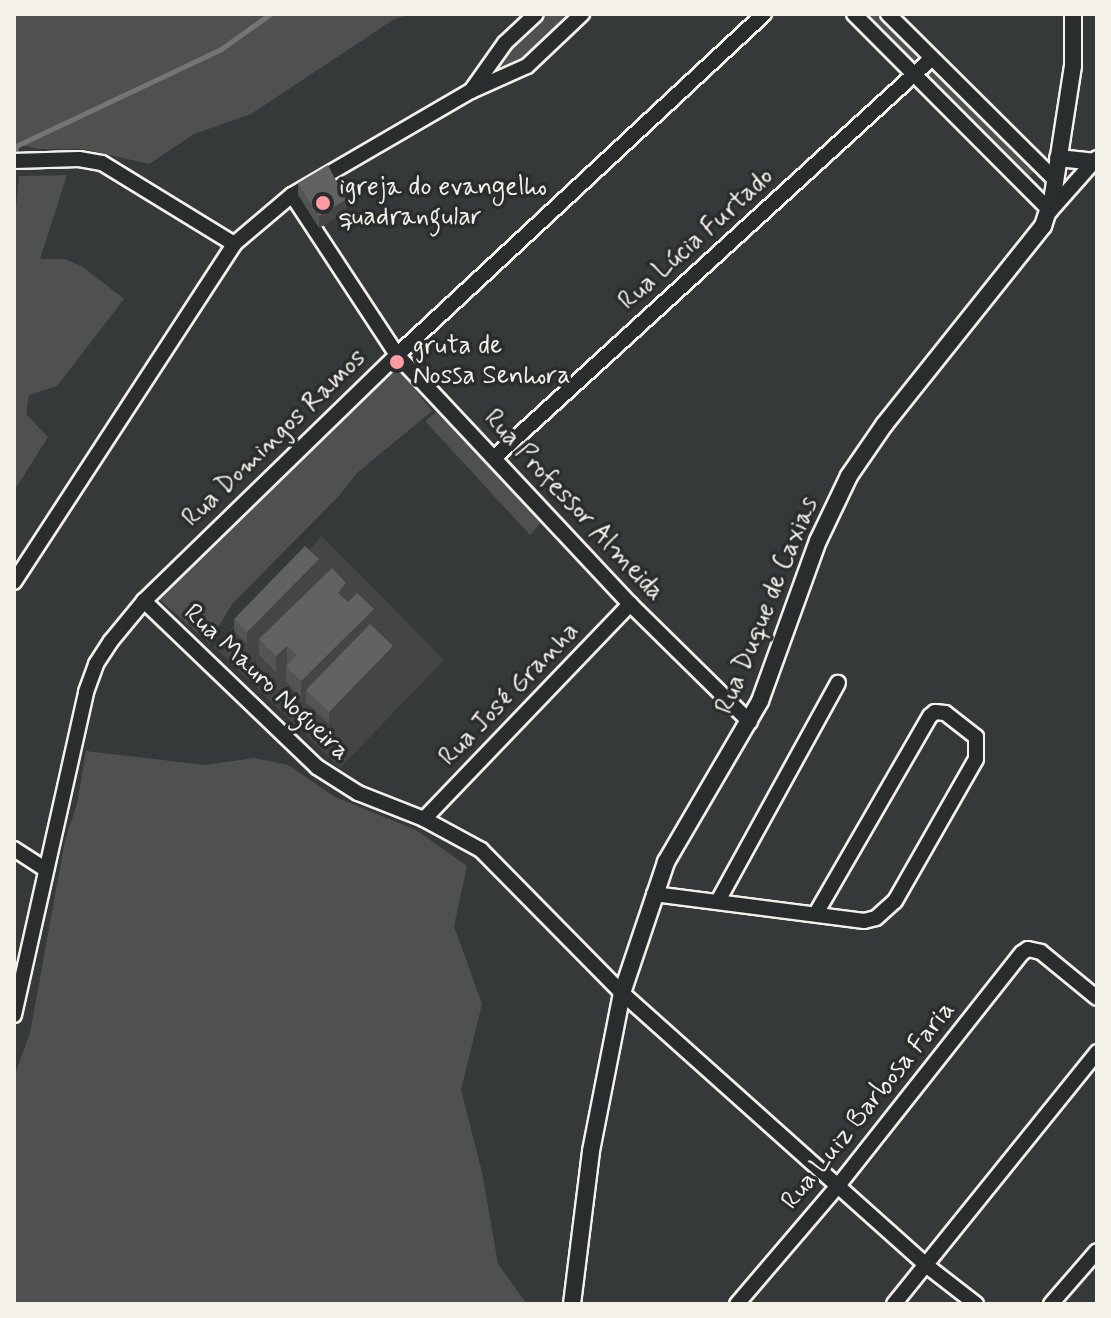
<!DOCTYPE html>
<html>
<head>
<meta charset="utf-8">
<style>
	body { margin:0 }
	#map { position:relative; width:1111px; height:1318px; overflow:hidden; background:#363939; font-family:Mynerve,sans-serif }
	div>[style] { position:absolute }
	.built>* { inset:0; background:#434645 }
	.green>* { inset:0; background:#4e514f }
	.stream>* { height:5px; margin:-2.5px; padding:0 2.5px; transform-origin:2.5px; border-radius:2.5px; background:#757572 }
	.roads { filter:drop-shadow(2px 0 #f4f1e8) drop-shadow(-2px 0 #f4f1e8) drop-shadow(0 2px #f4f1e8) drop-shadow(0 -2px #f4f1e8) }
	.minor>* { height:14px; margin:-7px; padding:0 7px; transform-origin:7px; border-radius:7px; background:#2a2d2e }
	.tertiary>* { height:16px; margin:-8px; padding:0 8px; transform-origin:8px; border-radius:8px; background:#2a2d2e }
	.wall>* { inset:0; background:#535554 }
	.shaded-wall>* { inset:0; background:#444545 }
	.building>* { inset:0; background:#616362 }
	.dots>* { width:22px; height:22px; translate:-50% -50%; box-sizing:border-box; border:4px solid #2a2d2e; border-radius:50% }
	span { translate:-50% -50%; white-space:nowrap; text-align:center; line-height:1.15; -webkit-text-stroke:7px #2a2d2e; paint-order:stroke }
	.poi-label { font-size:26px; color:#f4f1e8 }
	.left { translate:0 -50%; text-align:left }
	.street-label { font-size:26px; color:#f4f1e8 }
	.frame { position:absolute; inset:0; border:16px solid #f4f1e8; pointer-events:none }
</style>
</head>
<body>
<div id="map">
	<div class="built">
		<i style="clip-path:polygon(322px 536px,444px 660px,340px 768px,214px 647px)"></i>
	</div>
	<div class="green">
		<i style="clip-path:polygon(14px 14px,410px 14px,393px 20px,251px 114px,194px 134px,149px 164px,83px 149px,39px 149px,14px 144px)"></i>
		<i style="clip-path:polygon(541px 14px,570px 14px,510px 69px,481px 81px,504px 48px)"></i>
		<i style="clip-path:polygon(859px 14px,883px 14px,928px 58px,913px 70px)"></i>
		<i style="clip-path:polygon(932px 63px,1038px 168px,1024px 181px,919px 75px)"></i>
		<i style="clip-path:polygon(67px 175px,40px 259px,65px 259px,83px 267px,124px 299px,57px 386px,29px 395px,26px 414px,48px 437px,14px 491px,14px 228px,19px 176px)"></i>
		<i style="clip-path:polygon(396px 366px,432px 411px,357px 473px,339px 496px,232px 604px,209px 643px,159px 599px)"></i>
		<i style="clip-path:polygon(436px 412px,461px 432px,544px 519px,530px 535px,425px 421px)"></i>
		<i style="clip-path:polygon(86px 751px,205px 765px,254px 758px,288px 765px,335px 797px,416px 830px,467px 866px,454px 926px,482px 1004px,461px 1090px,482px 1172px,498px 1264px,527px 1304px,14px 1304px,14px 1077px,30px 1033px,65px 840px,77px 804px)"></i>
	</div>
	<div class="stream">
		<i style="left:14px;top:161px;width:15px;rotate:-82deg"></i>
		<i style="left:16px;top:146px;width:227px;rotate:-25.3deg"></i>
		<i style="left:221px;top:49px;width:60px;rotate:-35.5deg"></i>
	</div>
	<div class="roads">
		<div class="minor">
			<i style="left:854px;top:14px;width:278px;rotate:45.1deg"></i>
			<i style="left:1050px;top:211px;width:71px;rotate:-48.4deg"></i>
			<i style="left:888px;top:14px;width:235px;rotate:44.8deg"></i>
			<i style="left:471px;top:91px;width:59px;rotate:-54.7deg"></i>
			<i style="left:505px;top:43px;width:42px;rotate:-43.1deg"></i>
			<i style="left:14px;top:161px;width:65px;rotate:-1.8deg"></i>
			<i style="left:79px;top:159px;width:23px;rotate:10deg"></i>
			<i style="left:102px;top:163px;width:155px;rotate:31.5deg"></i>
			<i style="left:292px;top:195px;width:191px;rotate:56.7deg"></i>
			<i style="left:397px;top:355px;width:341px;rotate:46.9deg"></i>
			<i style="left:630px;top:604px;width:168px;rotate:44.5deg"></i>
			<i style="left:494px;top:458px;width:593px;rotate:-42.4deg"></i>
			<i style="left:14px;top:582px;width:403px;rotate:-56.9deg"></i>
			<i style="left:234px;top:244px;width:76px;rotate:-40.2deg"></i>
			<i style="left:292px;top:195px;width:207px;rotate:-30.2deg"></i>
			<i style="left:471px;top:91px;width:61px;rotate:-24.1deg"></i>
			<i style="left:527px;top:66px;width:76px;rotate:-43.4deg"></i>
			<i style="left:144px;top:601px;width:240px;rotate:43.8deg"></i>
			<i style="left:317px;top:767px;width:49px;rotate:32.4deg"></i>
			<i style="left:358px;top:793px;width:71px;rotate:21.5deg"></i>
			<i style="left:424px;top:819px;width:65px;rotate:28.5deg"></i>
			<i style="left:481px;top:850px;width:201px;rotate:45.4deg"></i>
			<i style="left:622px;top:993px;width:409px;rotate:41.8deg"></i>
			<i style="left:927px;top:1266px;width:62px;rotate:37.8deg"></i>
			<i style="left:424px;top:819px;width:298px;rotate:-46.2deg"></i>
			<i style="left:14px;top:849px;width:38px;rotate:33deg"></i>
			<i style="left:654px;top:894px;width:212px;rotate:7.3deg"></i>
			<i style="left:864px;top:921px;width:12px;rotate:-14deg"></i>
			<i style="left:876px;top:918px;width:25px;rotate:-42deg"></i>
			<i style="left:895px;top:901px;width:163px;rotate:-60.3deg"></i>
			<i style="left:976px;top:759px;width:22px;rotate:-90deg"></i>
			<i style="left:976px;top:737px;width:39px;rotate:-142deg"></i>
			<i style="left:945px;top:713px;width:10px;rotate:-174deg"></i>
			<i style="left:935px;top:712px;width:6px;rotate:141deg"></i>
			<i style="left:930px;top:716px;width:226px;rotate:120deg"></i>
			<i style="left:718px;top:901px;width:249px;rotate:-61.2deg"></i>
			<i style="left:14px;top:1015px;width:331px;rotate:-77.4deg"></i>
			<i style="left:86px;top:692px;width:30px;rotate:-70deg"></i>
			<i style="left:96px;top:664px;width:27px;rotate:-57deg"></i>
			<i style="left:111px;top:641px;width:52px;rotate:-50.5deg"></i>
			<i style="left:144px;top:601px;width:353px;rotate:-44.2deg"></i>
			<i style="left:397px;top:355px;width:501px;rotate:-42.9deg"></i>
			<i style="left:737px;top:1304px;width:154px;rotate:-49.5deg"></i>
			<i style="left:837px;top:1187px;width:298px;rotate:-51.7deg"></i>
			<i style="left:1022px;top:953px;width:7px;rotate:-34deg"></i>
			<i style="left:1028px;top:949px;width:13px;rotate:13deg"></i>
			<i style="left:1041px;top:952px;width:72px;rotate:39.4deg"></i>
			<i style="left:894px;top:1304px;width:324px;rotate:-51.1deg"></i>
			<i style="left:1051px;top:1304px;width:70px;rotate:-49deg"></i>
		</div>
		<div class="tertiary">
			<i style="left:1058px;top:158px;width:36px;rotate:6deg"></i>
			<i style="left:572px;top:1304px;width:154px;rotate:-82.9deg"></i>
			<i style="left:591px;top:1151px;width:161px;rotate:-78.9deg"></i>
			<i style="left:622px;top:993px;width:138px;rotate:-71.4deg"></i>
			<i style="left:666px;top:862px;width:186px;rotate:-59.7deg"></i>
			<i style="left:760px;top:701px;width:170px;rotate:-70.1deg"></i>
			<i style="left:818px;top:541px;width:72px;rotate:-64.5deg"></i>
			<i style="left:849px;top:476px;width:62px;rotate:-55.5deg"></i>
			<i style="left:884px;top:425px;width:255px;rotate:-51.4deg"></i>
			<i style="left:1043px;top:226px;width:33px;rotate:-72deg"></i>
			<i style="left:1053px;top:195px;width:131px;rotate:-81.2deg"></i>
			<i style="left:1073px;top:66px;width:52px;rotate:-90deg"></i>
		</div>
	</div>
	<div class="wall">
		<i style="clip-path:polygon(298px 183px,346px 212px,319px 228px,298px 195px)"></i>
		<i style="clip-path:polygon(392px 357px,404px 363px,399px 368px,392px 361px)"></i>
		<i style="clip-path:polygon(319px 571px,247px 644px,234px 631px,234px 619px)"></i>
		<i style="clip-path:polygon(346px 599px,345px 600px,348px 602px,374px 625px,372px 627px,393px 658px,329px 724px,306px 702px,306px 692px,301px 697px,286px 682px,286px 666px,289px 663px,287px 662px,276px 672px,259px 655px,259px 639px)"></i>
	</div>
	<div class="shaded-wall">
		<i style="clip-path:polygon(346px 200px,346px 212px,319px 228px,319px 216px)"></i>
		<i style="clip-path:polygon(319px 559px,319px 571px,247px 644px,247px 632px)"></i>
		<i style="clip-path:polygon(346px 583px,346px 599px,338px 609px,338px 593px)"></i>
		<i style="clip-path:polygon(374px 609px,374px 625px,307px 691px,306px 690px,306px 692px,301px 697px,301px 681px)"></i>
		<i style="clip-path:polygon(287px 646px,287px 662px,276px 672px,276px 656px)"></i>
		<i style="clip-path:polygon(393px 646px,393px 658px,329px 724px,329px 712px)"></i>
	</div>
	<div class="building">
		<i style="clip-path:polygon(328px 165px,346px 200px,319px 216px,298px 183px)"></i>
		<i style="clip-path:polygon(397px 352px,404px 359px,399px 364px,392px 357px)"></i>
		<i style="clip-path:polygon(305px 546px,319px 559px,247px 632px,234px 619px)"></i>
		<i style="clip-path:polygon(332px 568px,346px 583px,338px 593px,348px 602px,357px 593px,374px 609px,301px 681px,286px 666px,297px 655px,287px 646px,276px 656px,259px 639px)"></i>
		<i style="clip-path:polygon(370px 624px,393px 646px,329px 712px,306px 690px)"></i>
	</div>
	<div class="dots">
		<i style="left:323px;top:203px;background:#ff9aa2"></i>
		<i style="left:397px;top:362px;background:#ff9aa2"></i>
	</div>
	<div class="poi-label">
		<span class="left" style="left:339px;top:203px">igreja do evangelho<br>quadrangular</span>
		<span class="left" style="left:413px;top:362px">gruta de<br>Nossa Senhora</span>
	</div>
	<div class="street-label">
		<span style="left:697px;top:240px;rotate:-42deg">Rua Lúcia Furtado</span>
		<span style="left:275px;top:439px;rotate:-44deg">Rua Domingos Ramos</span>
		<span style="left:573px;top:506px;rotate:47deg">Rua Professor Almeida</span>
		<span style="left:768px;top:606px;rotate:-68deg">Rua Duque de Caxias</span>
		<span style="left:266px;top:683px;rotate:43deg">Rua Mauro Nogueira</span>
		<span style="left:510px;top:695px;rotate:-46deg">Rua José Granha</span>
		<span style="left:869px;top:1106px;rotate:-51deg">Rua Luiz Barbosa Faria</span>
	</div>
	<div class="frame"></div>
</div>
</body>
</html>
